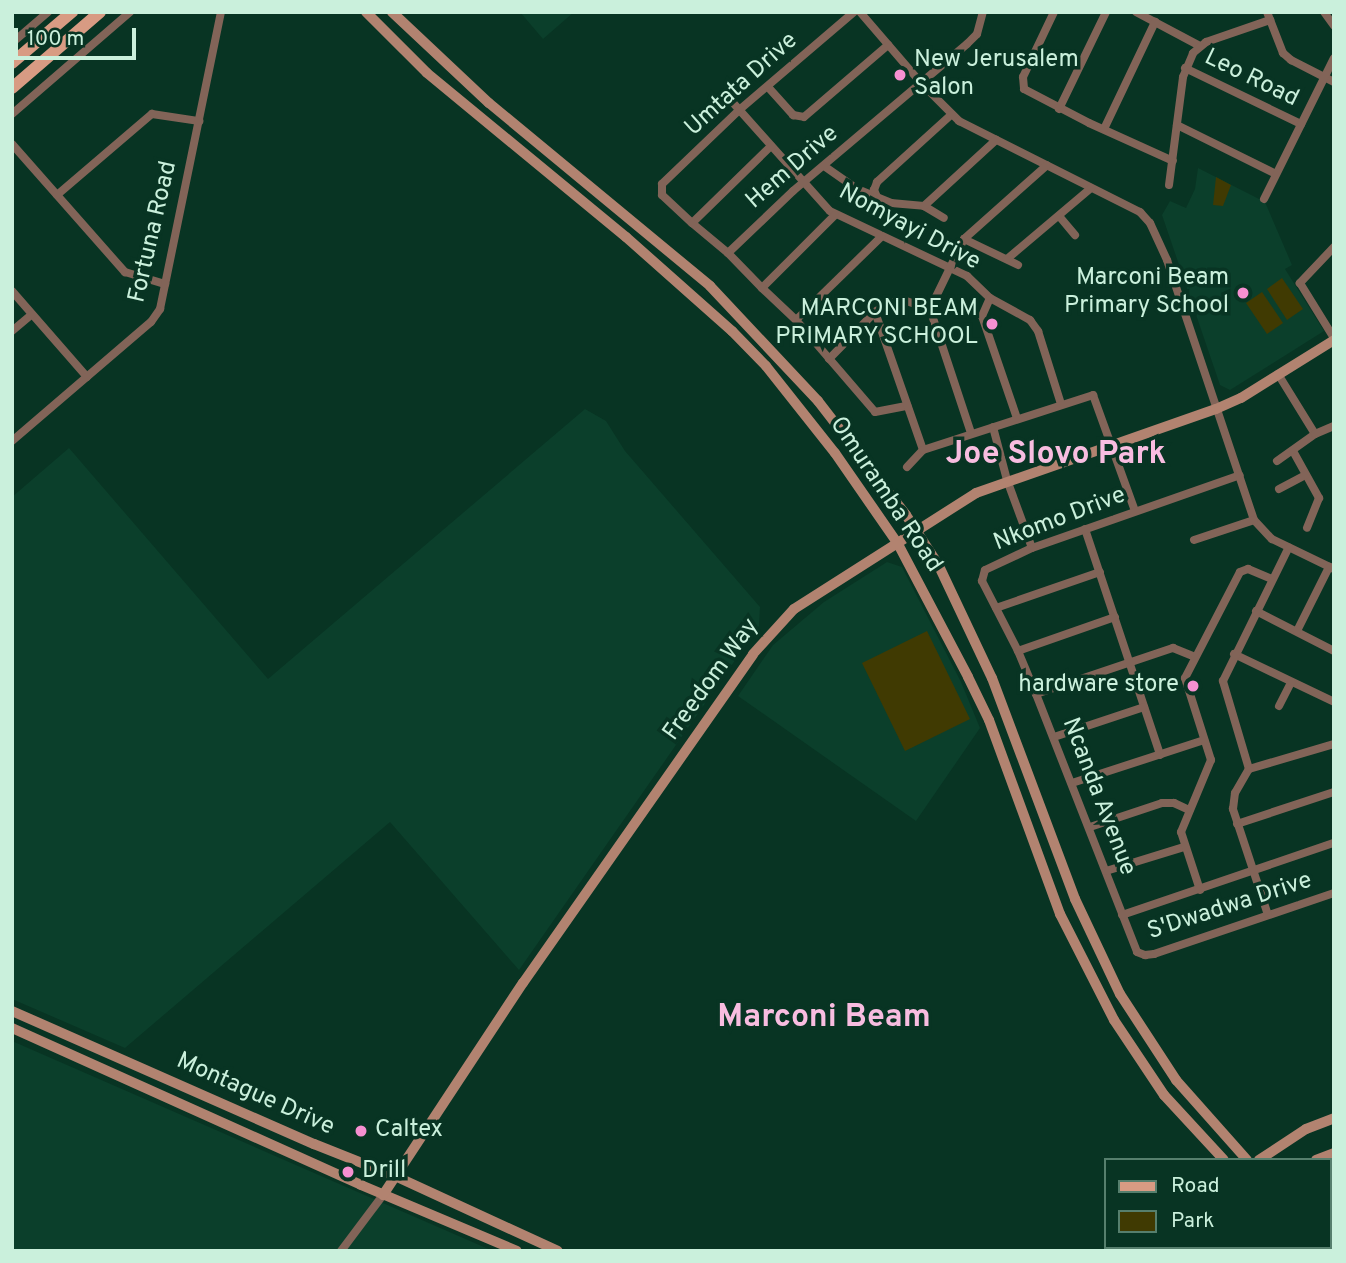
<!DOCTYPE html>
<html>
<head>
<meta charset="utf-8">
<style>
	body { margin:0 }
	#map { position:relative; width:1346px; height:1263px; overflow:hidden; background:#083423; font-family:Overpass,sans-serif }
	div>[style] { position:absolute }
	.built>* { inset:0; background:#0b3f2b }
	.green>* { inset:0; background:#403a02 }
	.street>* { height:8px; margin:-4px; padding:0 4px; transform-origin:4px; border-radius:4px; background:#826458 }
	.secondary>* { height:10px; margin:-5px; padding:0 5px; transform-origin:5px; border-radius:5px; background:#b28370 }
	.primary>* { height:12px; margin:-6px; padding:0 6px; transform-origin:6px; border-radius:6px; background:#d89b83 }
	.dots>* { width:19px; height:19px; translate:-50% -50%; box-sizing:border-box; border:4px solid #083423; border-radius:50% }
	span { translate:-50% -50%; white-space:nowrap; text-align:center; line-height:1.15; -webkit-text-stroke:7px #083423; paint-order:stroke }
	.poi-label { font-size:24px; color:#caf0dc }
	.left { translate:0 -50%; text-align:left }
	.right { translate:-100% -50%; text-align:right }
	.street-label { font-size:24px; color:#caf0dc }
	.district-label { font-size:32px; color:#f8bde0; font-weight:700 }
	.frame { position:absolute; inset:0; border:14px solid #caf0dc; pointer-events:none }
	.legend { position:absolute; left:1104px; top:1158px; width:228px; height:91px; box-sizing:border-box; background:#083423; border:2px solid #567f6d; margin:0; padding:9px 12px; list-style:none; font-size:21px; color:#caf0dc }
	.legend li { display:flex; align-items:center; gap:14px; height:35px }
	.legend b { width:35px; border:2px solid #567f6d }
	.scale { position:absolute; left:14px; top:28px; width:122px; height:32px; box-sizing:border-box; border:4px solid #caf0dc; border-top:0; padding-left:9px; font-size:21px; line-height:24px; white-space:nowrap; color:#caf0dc; -webkit-text-stroke:5px #083423; paint-order:stroke }
</style>
</head>
<body>
<div id="map">
	<div class="built">
		<i style="clip-path:polygon(520px 12px,574px 12px,543px 39px)"></i>
		<i style="clip-path:polygon(1198px 168px,1265px 202px,1292px 265px,1285px 269px,1324px 331px,1230px 390px,1220px 385px,1162px 215px,1170px 201px,1186px 208px,1195px 189px)"></i>
		<i style="clip-path:polygon(585px 409px,606px 421px,625px 451px,760px 607px,759px 626px,519px 970px,390px 822px,125px 1048px,12px 999px,12px 497px,69px 448px,268px 679px)"></i>
		<i style="clip-path:polygon(887px 562px,902px 567px,961px 682px,980px 728px,916px 821px,738px 696px,773px 645px,824px 602px)"></i>
		<i style="clip-path:polygon(12px 1041px,493px 1251px,12px 1251px)"></i>
		<i style="clip-path:polygon(1334px 1162px,1334px 1251px,1205px 1251px,1208px 1247px,1330px 1247px,1330px 1163px)"></i>
	</div>
	<div class="green">
		<i style="clip-path:polygon(1216px 177px,1231px 185px,1223px 206px,1213px 205px)"></i>
		<i style="clip-path:polygon(1282px 278px,1303px 309px,1287px 320px,1267px 289px)"></i>
		<i style="clip-path:polygon(1262px 292px,1283px 323px,1267px 334px,1246px 303px)"></i>
		<i style="clip-path:polygon(927px 631px,970px 719px,905px 751px,862px 663px)"></i>
	</div>
	<div class="street">
		<i style="left:860px;top:12px;width:94px;rotate:49.3deg"></i>
		<i style="left:921px;top:83px;width:54px;rotate:45deg"></i>
		<i style="left:959px;top:121px;width:203px;rotate:26.7deg"></i>
		<i style="left:1140px;top:212px;width:15px;rotate:48deg"></i>
		<i style="left:1150px;top:223px;width:41px;rotate:65.3deg"></i>
		<i style="left:1167px;top:260px;width:274px;rotate:71.5deg"></i>
		<i style="left:1254px;top:520px;width:26px;rotate:47deg"></i>
		<i style="left:1272px;top:539px;width:69px;rotate:25.8deg"></i>
		<i style="left:1054px;top:12px;width:72px;rotate:115.5deg"></i>
		<i style="left:1023px;top:77px;width:12px;rotate:85deg"></i>
		<i style="left:1024px;top:89px;width:73px;rotate:27.6deg"></i>
		<i style="left:1089px;top:123px;width:92px;rotate:24.3deg"></i>
		<i style="left:1136px;top:12px;width:70px;rotate:28deg"></i>
		<i style="left:1267px;top:12px;width:44px;rotate:68.7deg"></i>
		<i style="left:1283px;top:53px;width:11px;rotate:41deg"></i>
		<i style="left:1291px;top:60px;width:48px;rotate:27.1deg"></i>
		<i style="left:1324px;top:12px;width:17px;rotate:54deg"></i>
		<i style="left:12px;top:43px;width:48px;rotate:-40.7deg"></i>
		<i style="left:1185px;top:68px;width:129px;rotate:25.8deg"></i>
		<i style="left:768px;top:87px;width:38px;rotate:48deg"></i>
		<i style="left:793px;top:115px;width:11px;rotate:10deg"></i>
		<i style="left:804px;top:117px;width:111px;rotate:-40.6deg"></i>
		<i style="left:727px;top:96px;width:154px;rotate:48.2deg"></i>
		<i style="left:830px;top:211px;width:152px;rotate:25.4deg"></i>
		<i style="left:967px;top:276px;width:32px;rotate:44deg"></i>
		<i style="left:990px;top:298px;width:46px;rotate:28.8deg"></i>
		<i style="left:1030px;top:320px;width:14px;rotate:54deg"></i>
		<i style="left:1038px;top:331px;width:77px;rotate:72.5deg"></i>
		<i style="left:1059px;top:109px;width:108px;rotate:-64.1deg"></i>
		<i style="left:12px;top:114px;width:156px;rotate:-40.8deg"></i>
		<i style="left:1177px;top:125px;width:110px;rotate:26.3deg"></i>
		<i style="left:1104px;top:129px;width:119px;rotate:-64.5deg"></i>
		<i style="left:12px;top:144px;width:171px;rotate:48.6deg"></i>
		<i style="left:125px;top:272px;width:42px;rotate:16.7deg"></i>
		<i style="left:771px;top:146px;width:110px;rotate:135.7deg"></i>
		<i style="left:692px;top:223px;width:41px;rotate:-137deg"></i>
		<i style="left:662px;top:195px;width:11px;rotate:-90deg"></i>
		<i style="left:662px;top:184px;width:105px;rotate:-43.8deg"></i>
		<i style="left:738px;top:111px;width:153px;rotate:-40.5deg"></i>
		<i style="left:824px;top:166px;width:40px;rotate:34.9deg"></i>
		<i style="left:857px;top:189px;width:37px;rotate:22deg"></i>
		<i style="left:891px;top:203px;width:33px;rotate:5deg"></i>
		<i style="left:924px;top:206px;width:23px;rotate:31deg"></i>
		<i style="left:1169px;top:185px;width:109px;rotate:-82.6deg"></i>
		<i style="left:1183px;top:77px;width:26px;rotate:-67deg"></i>
		<i style="left:1193px;top:53px;width:17px;rotate:-40deg"></i>
		<i style="left:1206px;top:42px;width:68px;rotate:-19deg"></i>
		<i style="left:57px;top:195px;width:125px;rotate:-40.5deg"></i>
		<i style="left:152px;top:114px;width:48px;rotate:8.5deg"></i>
		<i style="left:877px;top:197px;width:8px;rotate:-113deg"></i>
		<i style="left:874px;top:190px;width:9px;rotate:-69deg"></i>
		<i style="left:877px;top:182px;width:101px;rotate:-42.2deg"></i>
		<i style="left:1264px;top:199px;width:157px;rotate:-63.6deg"></i>
		<i style="left:924px;top:206px;width:98px;rotate:-42.5deg"></i>
		<i style="left:1059px;top:216px;width:25px;rotate:50deg"></i>
		<i style="left:692px;top:223px;width:47px;rotate:39.8deg"></i>
		<i style="left:728px;top:253px;width:90px;rotate:-43.6deg"></i>
		<i style="left:793px;top:191px;width:228px;rotate:-40.2deg"></i>
		<i style="left:967px;top:44px;width:14px;rotate:-45deg"></i>
		<i style="left:977px;top:34px;width:23px;rotate:-75deg"></i>
		<i style="left:964px;top:239px;width:60px;rotate:25.7deg"></i>
		<i style="left:1334px;top:247px;width:50px;rotate:133.4deg"></i>
		<i style="left:1300px;top:283px;width:65px;rotate:58.3deg"></i>
		<i style="left:728px;top:253px;width:49px;rotate:45.8deg"></i>
		<i style="left:762px;top:288px;width:103px;rotate:-45deg"></i>
		<i style="left:1007px;top:259px;width:110px;rotate:-40.2deg"></i>
		<i style="left:762px;top:288px;width:47px;rotate:43.3deg"></i>
		<i style="left:796px;top:320px;width:121px;rotate:49.3deg"></i>
		<i style="left:875px;top:412px;width:33px;rotate:-11deg"></i>
		<i style="left:12px;top:291px;width:114px;rotate:48.9deg"></i>
		<i style="left:990px;top:298px;width:20px;rotate:114deg"></i>
		<i style="left:982px;top:316px;width:108px;rotate:71.1deg"></i>
		<i style="left:930px;top:309px;width:78px;rotate:-64.1deg"></i>
		<i style="left:964px;top:239px;width:111px;rotate:-41.7deg"></i>
		<i style="left:930px;top:309px;width:131px;rotate:71.7deg"></i>
		<i style="left:875px;top:312px;width:146px;rotate:70.8deg"></i>
		<i style="left:796px;top:320px;width:119px;rotate:-44.3deg"></i>
		<i style="left:12px;top:331px;width:26px;rotate:-40deg"></i>
		<i style="left:829px;top:359px;width:66px;rotate:-45.6deg"></i>
		<i style="left:875px;top:312px;width:16px;rotate:-35deg"></i>
		<i style="left:888px;top:303px;width:15px;rotate:-11deg"></i>
		<i style="left:903px;top:300px;width:28px;rotate:18deg"></i>
		<i style="left:1278px;top:374px;width:70px;rotate:58.3deg"></i>
		<i style="left:993px;top:427px;width:55px;rotate:75.2deg"></i>
		<i style="left:1007px;top:480px;width:72px;rotate:69.8deg"></i>
		<i style="left:12px;top:441px;width:183px;rotate:-40.6deg"></i>
		<i style="left:151px;top:322px;width:16px;rotate:-55deg"></i>
		<i style="left:160px;top:309px;width:303px;rotate:-78.4deg"></i>
		<i style="left:1293px;top:451px;width:54px;rotate:61deg"></i>
		<i style="left:1319px;top:498px;width:32px;rotate:112deg"></i>
		<i style="left:1277px;top:461px;width:47px;rotate:-35.4deg"></i>
		<i style="left:1315px;top:434px;width:21px;rotate:-23deg"></i>
		<i style="left:907px;top:467px;width:23px;rotate:-47deg"></i>
		<i style="left:923px;top:450px;width:179px;rotate:-17.9deg"></i>
		<i style="left:1093px;top:395px;width:123px;rotate:70.1deg"></i>
		<i style="left:1279px;top:489px;width:30px;rotate:-28deg"></i>
		<i style="left:1085px;top:529px;width:238px;rotate:71.6deg"></i>
		<i style="left:1194px;top:540px;width:63px;rotate:-18.4deg"></i>
		<i style="left:996px;top:608px;width:110px;rotate:-19.1deg"></i>
		<i style="left:1256px;top:611px;width:88px;rotate:27.1deg"></i>
		<i style="left:1115px;top:617px;width:103px;rotate:160.7deg"></i>
		<i style="left:1018px;top:651px;width:47px;rotate:67.3deg"></i>
		<i style="left:1036px;top:694px;width:145px;rotate:-18.6deg"></i>
		<i style="left:1173px;top:648px;width:24px;rotate:22deg"></i>
		<i style="left:1297px;top:631px;width:72px;rotate:-63.4deg"></i>
		<i style="left:1018px;top:651px;width:79px;rotate:-117.2deg"></i>
		<i style="left:982px;top:581px;width:11px;rotate:-75deg"></i>
		<i style="left:985px;top:570px;width:52px;rotate:-25.1deg"></i>
		<i style="left:1032px;top:548px;width:220px;rotate:-19.3deg"></i>
		<i style="left:1234px;top:654px;width:111px;rotate:25.6deg"></i>
		<i style="left:1036px;top:694px;width:277px;rotate:68.6deg"></i>
		<i style="left:1137px;top:952px;width:9px;rotate:21deg"></i>
		<i style="left:1145px;top:955px;width:9px;rotate:-6deg"></i>
		<i style="left:1154px;top:954px;width:190px;rotate:-18.7deg"></i>
		<i style="left:1279px;top:706px;width:27px;rotate:-63deg"></i>
		<i style="left:1054px;top:737px;width:95px;rotate:-18.4deg"></i>
		<i style="left:1249px;top:769px;width:89px;rotate:-16.4deg"></i>
		<i style="left:1072px;top:783px;width:139px;rotate:-18deg"></i>
		<i style="left:1237px;top:824px;width:102px;rotate:-18.3deg"></i>
		<i style="left:1090px;top:827px;width:76px;rotate:-18.4deg"></i>
		<i style="left:1162px;top:803px;width:12px"></i>
		<i style="left:1174px;top:803px;width:17px;rotate:25deg"></i>
		<i style="left:1106px;top:871px;width:82px;rotate:-17.1deg"></i>
		<i style="left:1200px;top:890px;width:61px;rotate:-108.1deg"></i>
		<i style="left:1181px;top:832px;width:78px;rotate:-67.4deg"></i>
		<i style="left:1211px;top:760px;width:86px;rotate:-107.6deg"></i>
		<i style="left:1185px;top:678px;width:119px;rotate:-62.6deg"></i>
		<i style="left:1240px;top:572px;width:9px;rotate:-21deg"></i>
		<i style="left:1248px;top:569px;width:26px;rotate:23deg"></i>
		<i style="left:1122px;top:915px;width:224px;rotate:-18.8deg"></i>
		<i style="left:1268px;top:915px;width:112px;rotate:-108.3deg"></i>
		<i style="left:1233px;top:809px;width:16px;rotate:-83deg"></i>
		<i style="left:1235px;top:793px;width:28px;rotate:-60deg"></i>
		<i style="left:1249px;top:769px;width:92px;rotate:-106.5deg"></i>
		<i style="left:1223px;top:681px;width:149px;rotate:-63.8deg"></i>
		<i style="left:341px;top:1251px;width:70px;rotate:-53.1deg"></i>
	</div>
	<div class="secondary">
		<i style="left:366px;top:12px;width:86px;rotate:45deg"></i>
		<i style="left:427px;top:73px;width:258px;rotate:39.5deg"></i>
		<i style="left:626px;top:237px;width:142px;rotate:41.6deg"></i>
		<i style="left:732px;top:331px;width:49px;rotate:45.8deg"></i>
		<i style="left:766px;top:366px;width:111px;rotate:51.6deg"></i>
		<i style="left:835px;top:453px;width:111px;rotate:55.3deg"></i>
		<i style="left:898px;top:544px;width:150px;rotate:62.2deg"></i>
		<i style="left:968px;top:677px;width:48px;rotate:64deg"></i>
		<i style="left:989px;top:720px;width:207px;rotate:69.9deg"></i>
		<i style="left:1060px;top:914px;width:119px;rotate:63deg"></i>
		<i style="left:1114px;top:1020px;width:90px;rotate:56.3deg"></i>
		<i style="left:1164px;top:1095px;width:88px;rotate:47.3deg"></i>
		<i style="left:392px;top:12px;width:133px;rotate:43.2deg"></i>
		<i style="left:489px;top:103px;width:287px;rotate:39.6deg"></i>
		<i style="left:710px;top:286px;width:158px;rotate:46.8deg"></i>
		<i style="left:818px;top:401px;width:144px;rotate:52.3deg"></i>
		<i style="left:906px;top:515px;width:59px;rotate:56.9deg"></i>
		<i style="left:938px;top:564px;width:126px;rotate:64.7deg"></i>
		<i style="left:992px;top:678px;width:236px;rotate:69.4deg"></i>
		<i style="left:1075px;top:899px;width:105px;rotate:64.7deg"></i>
		<i style="left:1120px;top:994px;width:103px;rotate:56.9deg"></i>
		<i style="left:1176px;top:1080px;width:107px;rotate:48.4deg"></i>
		<i style="left:12px;top:1011px;width:330px;rotate:23.8deg"></i>
		<i style="left:314px;top:1144px;width:87px;rotate:21.6deg"></i>
		<i style="left:395px;top:1176px;width:179px;rotate:24.7deg"></i>
		<i style="left:12px;top:1028px;width:383px;rotate:24.2deg"></i>
		<i style="left:361px;top:1185px;width:169px;rotate:22.9deg"></i>
		<i style="left:1259px;top:1160px;width:56px;rotate:-33.4deg"></i>
		<i style="left:1306px;top:1129px;width:30px;rotate:-21deg"></i>
		<i style="left:1316px;top:1160px;width:19px;rotate:-21deg"></i>
		<i style="left:383px;top:1195px;width:254px;rotate:-56.6deg"></i>
		<i style="left:523px;top:983px;width:401px;rotate:-55deg"></i>
		<i style="left:753px;top:654px;width:61px;rotate:-47.7deg"></i>
		<i style="left:794px;top:609px;width:216px;rotate:-32.5deg"></i>
		<i style="left:976px;top:493px;width:254px;rotate:-19.3deg"></i>
		<i style="left:1216px;top:409px;width:27px;rotate:-24deg"></i>
		<i style="left:1241px;top:398px;width:110px;rotate:-31.9deg"></i>
		<i style="left:1330px;top:1246px;width:4px;rotate:27deg"></i>
		<i style="left:1178px;top:1251px;width:5px;rotate:-53deg"></i>
		<i style="left:1196px;top:1251px;width:5px;rotate:-53deg"></i>
	</div>
	<div class="primary">
		<i style="left:12px;top:63px;width:79px;rotate:-40.4deg"></i>
		<i style="left:12px;top:88px;width:116px;rotate:-40.8deg"></i>
	</div>
	<div class="dots">
		<i style="left:900px;top:75px;background:#f690d1"></i>
		<i style="left:1243px;top:293px;background:#f690d1"></i>
		<i style="left:992px;top:324px;background:#f690d1"></i>
		<i style="left:1193px;top:686px;background:#f690d1"></i>
		<i style="left:361px;top:1131px;background:#f690d1"></i>
		<i style="left:348px;top:1172px;background:#f690d1"></i>
	</div>
	<div class="poi-label">
		<span class="left" style="left:914px;top:75px">New Jerusalem<br>Salon</span>
		<span class="right" style="left:1229px;top:293px">Marconi Beam<br>Primary School</span>
		<span class="right" style="left:978px;top:324px">MARCONI BEAM<br>PRIMARY SCHOOL</span>
		<span class="right" style="left:1179px;top:686px">hardware store</span>
		<span class="left" style="left:375px;top:1131px">Caltex</span>
		<span class="left" style="left:362px;top:1172px">Drill</span>
	</div>
	<div class="street-label">
		<span style="left:1251px;top:79px;rotate:26deg">Leo Road</span>
		<span style="left:742px;top:85px;rotate:-42deg">Umtata Drive</span>
		<span style="left:793px;top:168px;rotate:-41deg">Hem Drive</span>
		<span style="left:909px;top:228px;rotate:28deg">Nomyayi Drive</span>
		<span style="left:154px;top:232px;rotate:-77deg">Fortuna Road</span>
		<span style="left:885px;top:495px;rotate:56deg">Omuramba Road</span>
		<span style="left:1060px;top:520px;rotate:-21deg">Nkomo Drive</span>
		<span style="left:712px;top:680px;rotate:-54deg">Freedom Way</span>
		<span style="left:1098px;top:797px;rotate:69deg">Ncanda Avenue</span>
		<span style="left:1230px;top:907px;rotate:-18deg">S'Dwadwa Drive</span>
		<span style="left:255px;top:1095px;rotate:24deg">Montague Drive</span>
	</div>
	<div class="district-label">
		<span style="left:1056px;top:455px">Joe Slovo Park</span>
		<span style="left:824px;top:1018px">Marconi Beam</span>
	</div>
	<div class="frame"></div>
	<ul class="legend">
	<li><b style="height:9px;background:#d89b83"></b>Road</li>
	<li><b style="height:19px;background:#403a02"></b>Park</li>
	</ul>
	<div class="scale">100 m</div>
</div>
</body>
</html>
